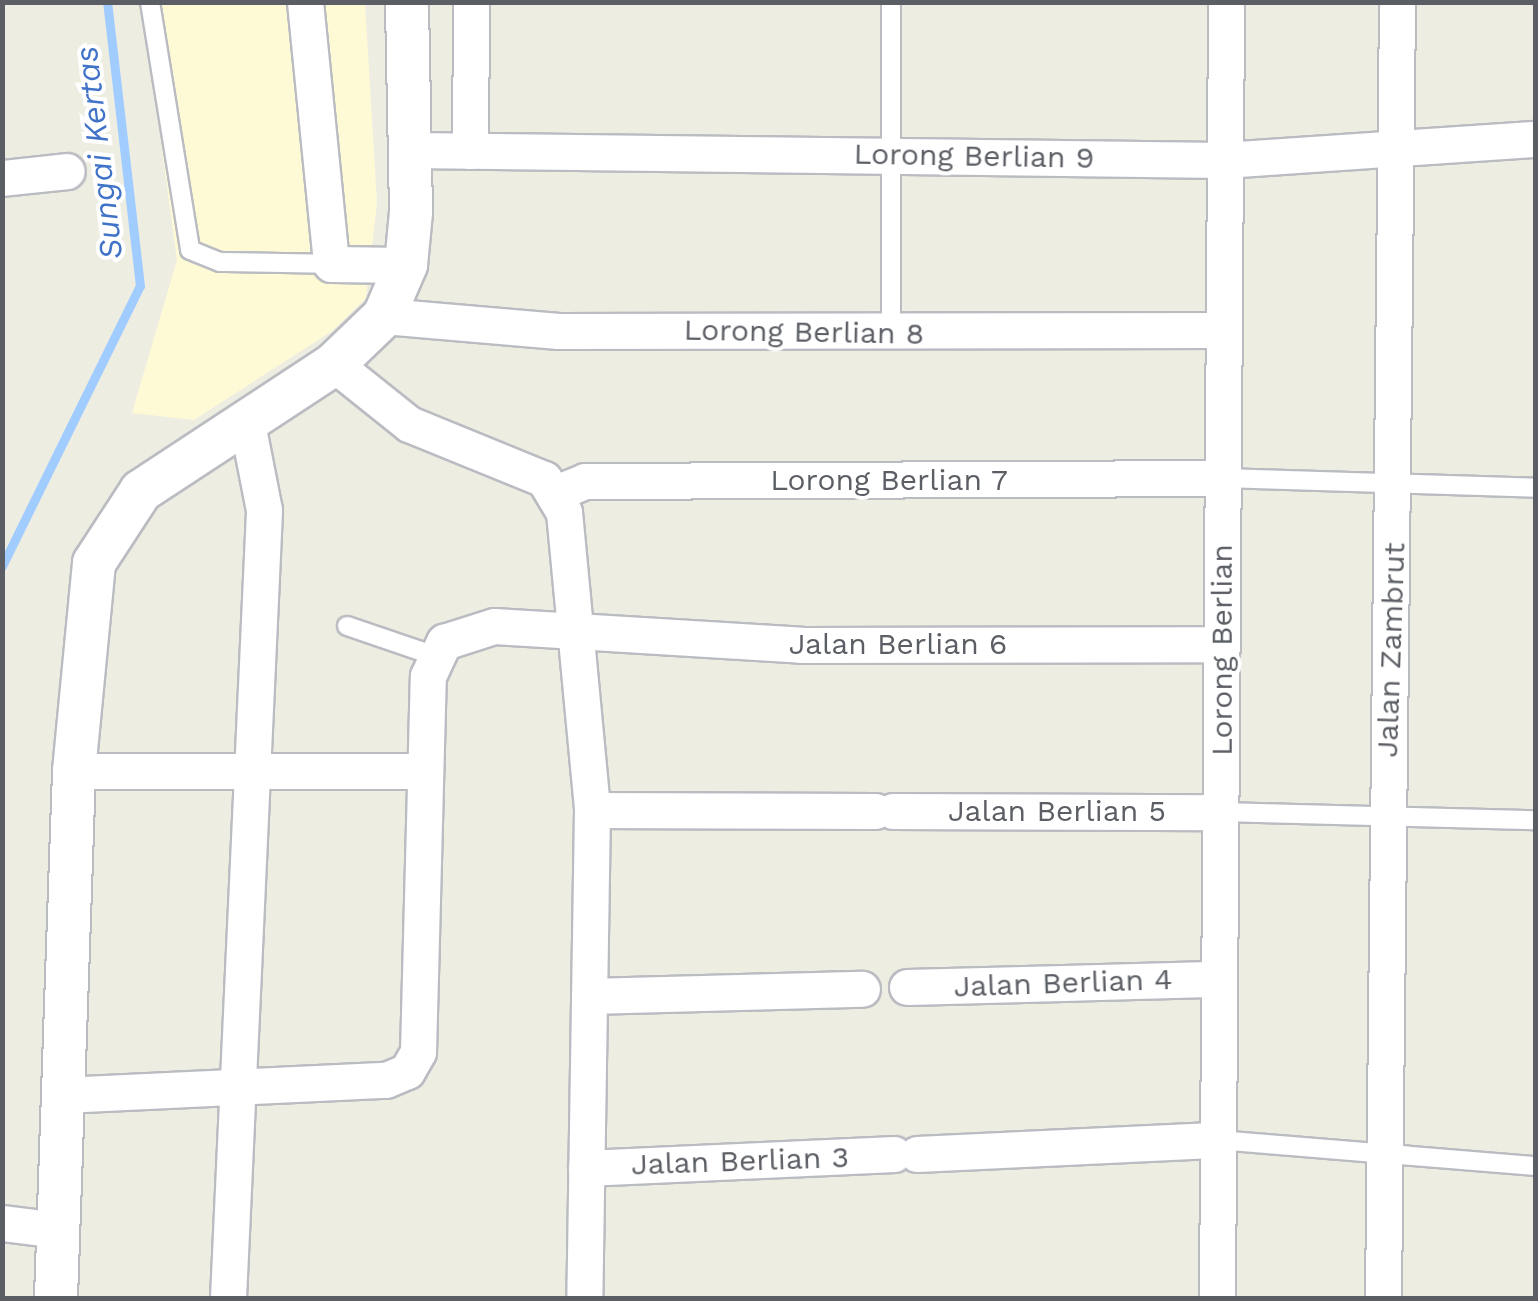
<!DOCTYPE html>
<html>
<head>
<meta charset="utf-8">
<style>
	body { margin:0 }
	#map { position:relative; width:1538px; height:1301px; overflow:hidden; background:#eeede2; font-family:"Work Sans",sans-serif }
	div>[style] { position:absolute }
	.commercial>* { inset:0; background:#fffad6 }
	.stream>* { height:9px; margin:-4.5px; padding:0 4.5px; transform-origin:4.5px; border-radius:4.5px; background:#a1ccff }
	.roads { filter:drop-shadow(2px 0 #babcc2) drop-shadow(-2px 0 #babcc2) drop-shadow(0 2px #babcc2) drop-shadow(0 -2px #babcc2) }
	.service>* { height:18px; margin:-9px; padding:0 9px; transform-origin:9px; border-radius:9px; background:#fff }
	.minor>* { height:35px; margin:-17.5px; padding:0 17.5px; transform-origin:17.5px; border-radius:17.5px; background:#fff }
	.tertiary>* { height:42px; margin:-21px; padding:0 21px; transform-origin:21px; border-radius:21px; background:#fff }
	span { translate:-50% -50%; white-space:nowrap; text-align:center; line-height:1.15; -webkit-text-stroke:8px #fff; paint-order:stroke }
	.street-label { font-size:30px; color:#5b5e64 }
	.water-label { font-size:32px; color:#4073c7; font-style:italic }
	.frame { position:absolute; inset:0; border:5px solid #5b5e64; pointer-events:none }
</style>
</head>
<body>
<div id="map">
	<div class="commercial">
		<i style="clip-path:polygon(142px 3px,365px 3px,377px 203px,366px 298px,332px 331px,194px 420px,132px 413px,177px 260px)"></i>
	</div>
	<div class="stream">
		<i style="left:2px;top:566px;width:312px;rotate:-63.8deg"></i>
		<i style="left:140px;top:286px;width:286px;rotate:-96.6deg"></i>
	</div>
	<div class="roads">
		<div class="service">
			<i style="left:150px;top:2px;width:251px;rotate:80.8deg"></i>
			<i style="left:190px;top:250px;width:32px;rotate:22deg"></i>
			<i style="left:220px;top:262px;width:111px;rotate:1deg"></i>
			<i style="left:891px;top:2px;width:331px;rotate:90deg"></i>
			<i style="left:1223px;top:478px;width:313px;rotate:1.8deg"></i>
			<i style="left:347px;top:626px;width:93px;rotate:18.8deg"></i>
			<i style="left:1220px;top:812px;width:316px;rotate:1.5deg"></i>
			<i style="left:1218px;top:1140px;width:319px;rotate:4.7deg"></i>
		</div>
		<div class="minor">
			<i style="left:305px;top:2px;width:263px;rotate:84.3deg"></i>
			<i style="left:331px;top:264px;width:75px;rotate:0.8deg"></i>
			<i style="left:411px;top:150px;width:813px;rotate:0.7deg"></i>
			<i style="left:1224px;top:160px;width:313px;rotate:-3.9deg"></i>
			<i style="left:470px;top:151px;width:149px;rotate:-89.6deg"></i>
			<i style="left:2px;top:178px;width:65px;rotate:-6.1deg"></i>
			<i style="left:384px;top:316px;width:175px;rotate:4.9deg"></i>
			<i style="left:558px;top:331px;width:666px;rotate:-0.09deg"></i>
			<i style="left:334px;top:364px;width:96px;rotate:38.7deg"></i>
			<i style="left:409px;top:424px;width:146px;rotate:22.2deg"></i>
			<i style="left:544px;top:479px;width:39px;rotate:59deg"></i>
			<i style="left:564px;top:512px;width:299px;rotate:84.6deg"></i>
			<i style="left:592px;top:810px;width:488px;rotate:90.9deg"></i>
			<i style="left:558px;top:492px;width:29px;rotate:-22deg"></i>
			<i style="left:585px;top:481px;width:638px;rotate:-0.27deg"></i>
			<i style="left:74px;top:771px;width:348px"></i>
			<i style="left:592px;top:810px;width:283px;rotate:0.2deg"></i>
			<i style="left:893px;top:811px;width:327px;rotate:0.2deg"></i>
			<i style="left:907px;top:987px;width:312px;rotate:-1.5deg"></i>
			<i style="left:589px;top:996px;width:273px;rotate:-1.5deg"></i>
			<i style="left:62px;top:1095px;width:324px;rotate:-2.7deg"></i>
			<i style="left:386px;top:1080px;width:23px;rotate:-23deg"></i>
			<i style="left:407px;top:1071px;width:22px;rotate:-60deg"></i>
			<i style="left:418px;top:1052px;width:376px;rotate:-88.5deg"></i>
			<i style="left:428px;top:676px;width:38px;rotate:-65deg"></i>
			<i style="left:444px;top:642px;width:52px;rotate:-17.7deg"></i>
			<i style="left:494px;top:626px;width:308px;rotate:3.5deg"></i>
			<i style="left:801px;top:645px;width:421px;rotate:-0.1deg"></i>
			<i style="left:917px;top:1154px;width:301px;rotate:-2.7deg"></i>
			<i style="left:586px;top:1168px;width:308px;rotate:-2.6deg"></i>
			<i style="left:2px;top:1223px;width:56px;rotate:7.1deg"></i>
			<i style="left:228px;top:1298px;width:789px;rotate:-87.38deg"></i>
			<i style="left:264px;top:510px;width:94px;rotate:-101.1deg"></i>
			<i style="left:1217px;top:1298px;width:1296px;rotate:-89.6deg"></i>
			<i style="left:1383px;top:1298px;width:1296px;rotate:-89.38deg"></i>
		</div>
		<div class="tertiary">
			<i style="left:56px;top:1298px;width:527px;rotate:-88.04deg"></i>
			<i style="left:74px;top:771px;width:209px;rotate:-84.5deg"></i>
			<i style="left:94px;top:563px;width:86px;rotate:-56.9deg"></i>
			<i style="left:141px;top:491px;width:231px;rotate:-33.3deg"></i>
			<i style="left:334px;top:364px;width:69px;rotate:-43.8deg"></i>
			<i style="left:384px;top:316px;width:56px;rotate:-66.7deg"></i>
			<i style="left:406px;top:265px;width:53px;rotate:-84.6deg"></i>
			<i style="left:411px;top:212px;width:210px;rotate:-91.1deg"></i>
		</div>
	</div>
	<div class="street-label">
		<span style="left:974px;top:156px;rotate:1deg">Lorong Berlian 9</span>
		<span style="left:804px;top:332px;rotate:1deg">Lorong Berlian 8</span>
		<span style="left:889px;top:480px">Lorong Berlian 7</span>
		<span style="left:898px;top:644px">Jalan Berlian 6</span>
		<span style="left:1222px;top:650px;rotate:-90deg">Lorong Berlian</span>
		<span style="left:1391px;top:650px;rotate:-88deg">Jalan Zambrut</span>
		<span style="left:1057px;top:811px">Jalan Berlian 5</span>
		<span style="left:1063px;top:983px;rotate:-2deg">Jalan Berlian 4</span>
		<span style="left:740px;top:1161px;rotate:-2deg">Jalan Berlian 3</span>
	</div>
	<div class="water-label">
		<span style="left:99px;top:153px;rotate:-97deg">Sungai Kertas</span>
	</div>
	<div class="frame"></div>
</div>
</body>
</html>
